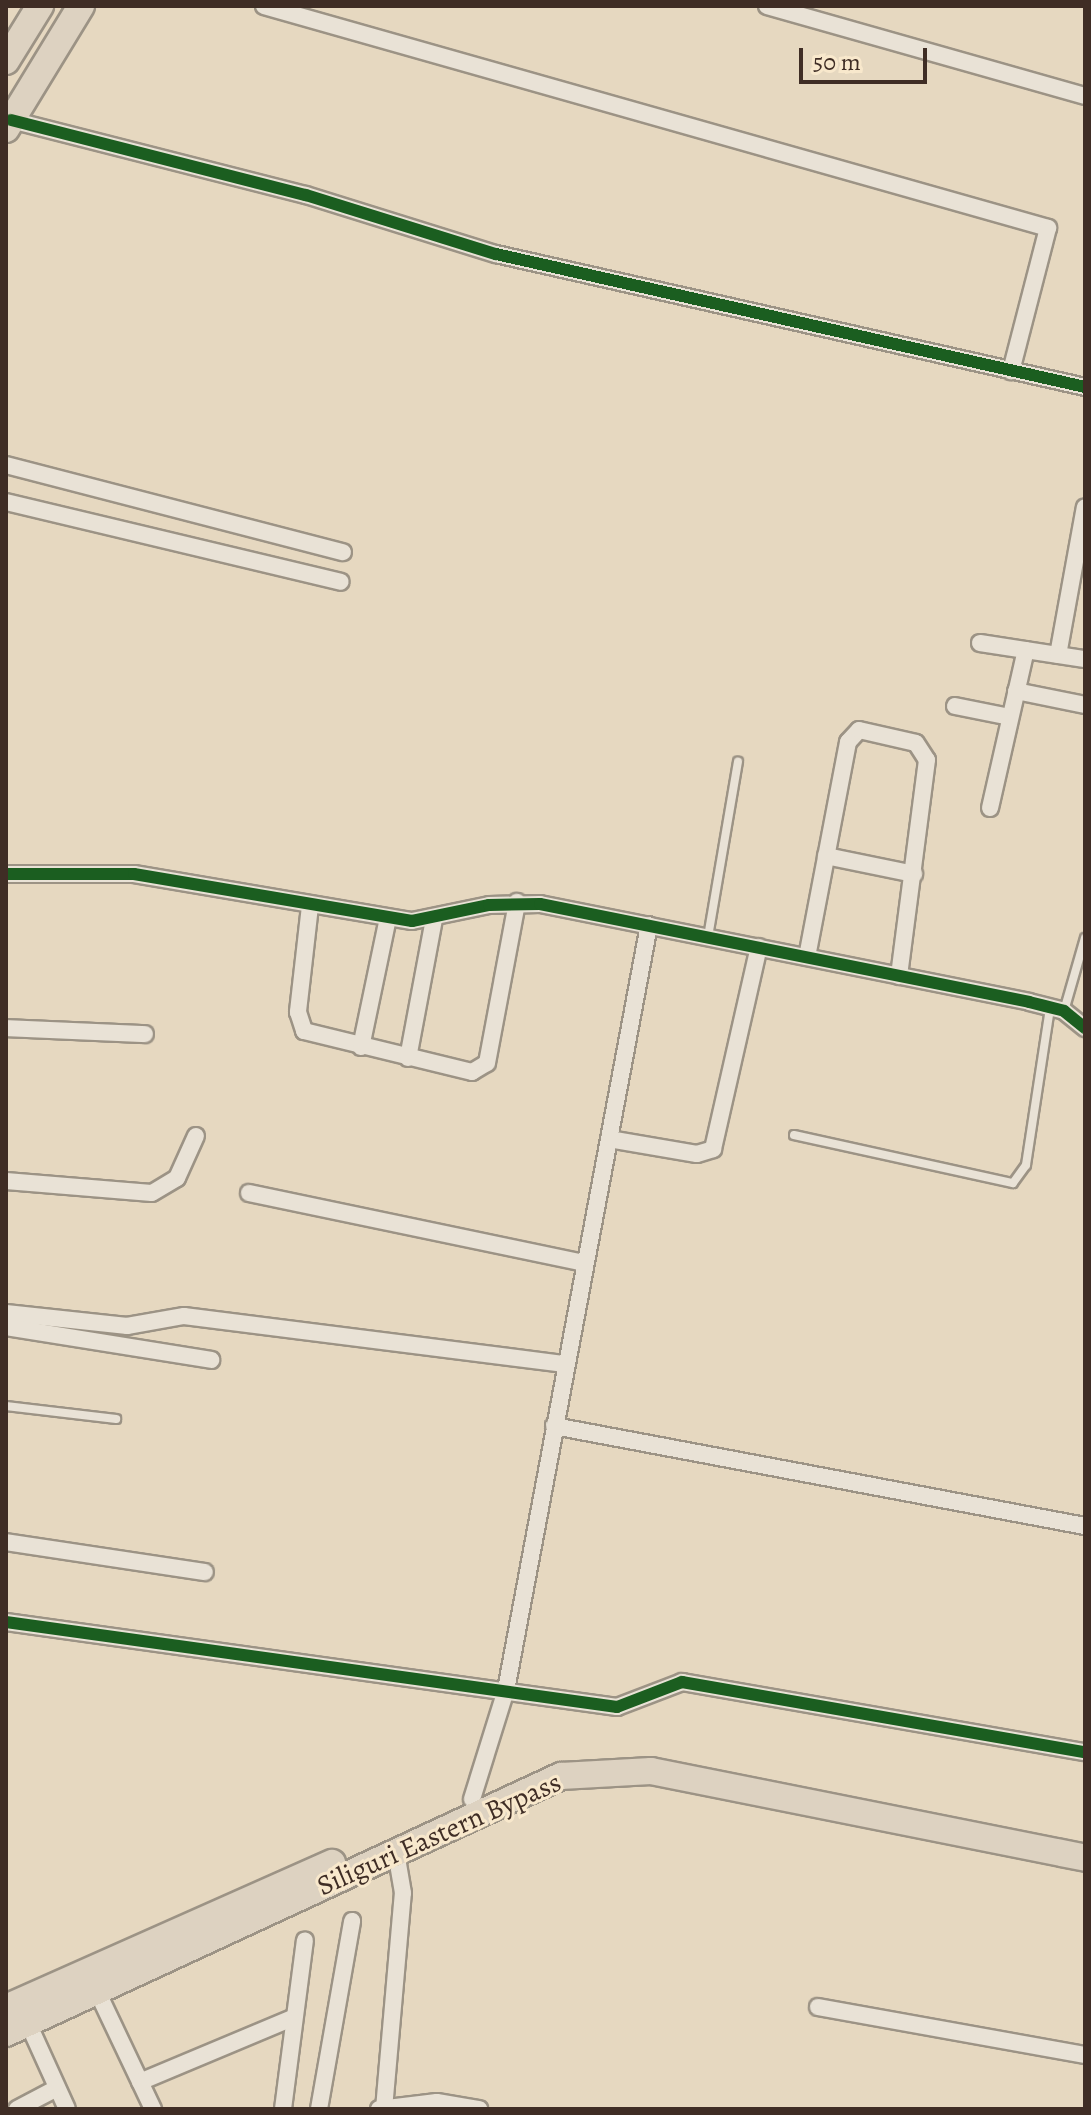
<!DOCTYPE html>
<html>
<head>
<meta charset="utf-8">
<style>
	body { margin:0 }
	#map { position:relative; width:1091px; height:2115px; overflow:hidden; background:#e6d8c0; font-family:Alegreya,serif }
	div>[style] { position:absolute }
	.roads { filter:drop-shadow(2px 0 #9c9385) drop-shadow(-2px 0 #9c9385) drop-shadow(0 2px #9c9385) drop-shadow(0 -2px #9c9385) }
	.service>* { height:8px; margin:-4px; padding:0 4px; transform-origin:4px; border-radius:4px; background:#e9e2d6 }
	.minor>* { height:16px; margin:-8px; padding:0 8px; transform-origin:8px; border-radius:8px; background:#e9e2d6 }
	.primary>* { height:26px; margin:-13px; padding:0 13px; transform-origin:13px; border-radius:13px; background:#ddd2c1 }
	.trunk>* { height:26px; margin:-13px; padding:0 13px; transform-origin:13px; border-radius:13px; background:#ddd2c1 }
	.cycleway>* { height:12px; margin:-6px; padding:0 6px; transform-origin:6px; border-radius:6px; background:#1b5e20 }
	span { translate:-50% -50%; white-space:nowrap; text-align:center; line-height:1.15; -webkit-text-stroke:6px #f8e8cc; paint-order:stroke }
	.street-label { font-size:28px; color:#3f2d25 }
	.frame { position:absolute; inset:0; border:8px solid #3f2d25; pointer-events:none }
	.scale { position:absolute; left:799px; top:48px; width:128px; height:36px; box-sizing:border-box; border:4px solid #3f2d25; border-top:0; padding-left:10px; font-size:24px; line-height:28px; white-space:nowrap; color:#3f2d25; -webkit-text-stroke:6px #f8e8cc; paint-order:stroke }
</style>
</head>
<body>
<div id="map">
	<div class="roads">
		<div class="service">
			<i style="left:708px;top:937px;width:178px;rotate:-80.3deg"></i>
			<i style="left:1064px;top:1011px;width:76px;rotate:-74deg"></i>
			<i style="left:794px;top:1135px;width:224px;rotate:12.4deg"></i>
			<i style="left:1013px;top:1183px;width:22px;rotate:-54deg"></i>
			<i style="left:1026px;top:1165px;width:159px;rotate:-81.3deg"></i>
			<i style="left:6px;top:1406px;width:111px;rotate:6.7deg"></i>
		</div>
		<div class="minor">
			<i style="left:264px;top:6px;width:815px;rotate:15.81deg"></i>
			<i style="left:1048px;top:228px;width:148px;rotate:104.5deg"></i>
			<i style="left:767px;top:6px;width:330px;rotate:15.8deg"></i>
			<i style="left:11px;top:120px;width:304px;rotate:14.3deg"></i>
			<i style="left:306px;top:195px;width:199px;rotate:17.3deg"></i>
			<i style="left:496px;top:254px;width:604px;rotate:12.72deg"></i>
			<i style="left:6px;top:465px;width:348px;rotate:14.5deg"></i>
			<i style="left:6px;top:502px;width:344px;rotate:13.4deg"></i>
			<i style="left:980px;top:643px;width:106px;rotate:8.7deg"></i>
			<i style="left:1058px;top:655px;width:150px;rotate:-79.7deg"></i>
			<i style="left:1016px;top:691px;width:70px;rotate:11.5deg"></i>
			<i style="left:955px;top:706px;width:56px;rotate:11.3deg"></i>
			<i style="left:990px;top:808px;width:162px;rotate:-77.2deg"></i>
			<i style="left:826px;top:856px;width:90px;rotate:11.6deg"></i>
			<i style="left:6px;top:874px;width:128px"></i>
			<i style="left:134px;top:874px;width:282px;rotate:9.6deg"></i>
			<i style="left:412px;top:921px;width:79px;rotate:-11.7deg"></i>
			<i style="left:489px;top:905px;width:51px;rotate:-1.1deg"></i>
			<i style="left:540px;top:904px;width:499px;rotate:11.3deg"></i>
			<i style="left:1029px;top:1002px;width:36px;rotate:14deg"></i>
			<i style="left:1064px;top:1011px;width:27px;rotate:39deg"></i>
			<i style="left:310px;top:906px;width:107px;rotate:96.5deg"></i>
			<i style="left:298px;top:1012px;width:20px;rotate:72deg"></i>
			<i style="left:304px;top:1031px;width:173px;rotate:13.7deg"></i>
			<i style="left:472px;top:1072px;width:17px;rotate:-31deg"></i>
			<i style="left:487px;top:1063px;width:164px;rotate:-79.4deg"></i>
			<i style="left:807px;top:957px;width:219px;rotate:-79.2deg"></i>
			<i style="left:848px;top:742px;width:16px;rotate:-47deg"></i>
			<i style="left:859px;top:730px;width:58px;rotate:12.8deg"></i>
			<i style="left:916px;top:743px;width:20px;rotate:57deg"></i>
			<i style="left:927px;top:760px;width:218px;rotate:97.4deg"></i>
			<i style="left:6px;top:1028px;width:139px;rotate:2.5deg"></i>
			<i style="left:361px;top:1047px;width:132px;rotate:-78.2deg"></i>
			<i style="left:408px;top:1058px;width:141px;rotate:-79.4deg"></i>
			<i style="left:609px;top:1139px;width:89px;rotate:9.7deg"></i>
			<i style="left:697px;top:1154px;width:17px;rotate:-17deg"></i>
			<i style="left:713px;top:1149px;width:207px;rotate:-77.2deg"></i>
			<i style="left:6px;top:1181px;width:146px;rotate:4.7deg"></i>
			<i style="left:152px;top:1193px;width:29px;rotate:-31deg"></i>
			<i style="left:177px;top:1178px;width:46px;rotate:-65.7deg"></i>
			<i style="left:249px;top:1193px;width:343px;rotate:11.8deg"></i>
			<i style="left:6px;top:1313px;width:122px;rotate:6.1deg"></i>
			<i style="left:127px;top:1326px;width:58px;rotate:-10deg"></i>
			<i style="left:184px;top:1316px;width:384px;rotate:7.2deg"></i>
			<i style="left:6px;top:1327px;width:208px;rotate:9.1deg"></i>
			<i style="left:554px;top:1426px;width:540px;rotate:10.67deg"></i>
			<i style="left:6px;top:1542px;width:201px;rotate:8.6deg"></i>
			<i style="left:6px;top:1622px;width:617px;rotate:7.92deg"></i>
			<i style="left:617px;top:1707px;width:70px;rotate:-21deg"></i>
			<i style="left:682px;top:1682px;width:409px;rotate:9.9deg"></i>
			<i style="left:472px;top:1799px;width:114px;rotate:-72.7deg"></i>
			<i style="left:506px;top:1690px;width:778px;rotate:-79.41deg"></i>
			<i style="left:97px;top:1991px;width:131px;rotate:64.6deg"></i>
			<i style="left:818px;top:2007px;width:271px;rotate:10.2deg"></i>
			<i style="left:28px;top:2023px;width:94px;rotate:65.6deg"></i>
			<i style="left:140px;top:2082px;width:165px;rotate:-22.8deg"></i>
			<i style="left:17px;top:2109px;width:45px;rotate:-27.7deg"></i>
			<i style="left:283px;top:2109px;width:170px;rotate:-82.6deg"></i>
			<i style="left:319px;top:2109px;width:191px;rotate:-80deg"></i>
			<i style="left:379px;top:2109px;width:58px;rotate:-6.9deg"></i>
			<i style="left:437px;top:2102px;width:43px;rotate:9.5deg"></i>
			<i style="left:384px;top:2109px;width:217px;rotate:-85deg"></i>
			<i style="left:403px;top:1893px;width:42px;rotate:-99.7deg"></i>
		</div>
		<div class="primary">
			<i style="left:6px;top:2008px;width:357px;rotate:-24deg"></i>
			<i style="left:6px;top:2033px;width:612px;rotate:-24.85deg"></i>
			<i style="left:561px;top:1776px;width:90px;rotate:-3.2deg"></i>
			<i style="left:651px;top:1771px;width:443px;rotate:11.3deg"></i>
		</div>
		<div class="trunk">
			<i style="left:6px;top:61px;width:65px;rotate:-58.3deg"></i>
			<i style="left:6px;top:129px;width:144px;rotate:-58.6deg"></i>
		</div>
	</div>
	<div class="cycleway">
		<i style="left:11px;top:120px;width:304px;rotate:14.3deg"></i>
		<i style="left:306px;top:195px;width:199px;rotate:17.3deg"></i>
		<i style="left:496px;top:254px;width:604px;rotate:12.72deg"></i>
		<i style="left:6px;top:874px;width:128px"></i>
		<i style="left:134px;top:874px;width:282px;rotate:9.6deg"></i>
		<i style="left:412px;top:921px;width:79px;rotate:-11.7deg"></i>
		<i style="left:489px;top:905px;width:51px;rotate:-1.1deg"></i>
		<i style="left:540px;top:904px;width:499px;rotate:11.3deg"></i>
		<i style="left:1029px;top:1002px;width:36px;rotate:14deg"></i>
		<i style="left:1064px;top:1011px;width:27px;rotate:39deg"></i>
		<i style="left:6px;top:1622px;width:617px;rotate:7.92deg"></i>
		<i style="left:617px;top:1707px;width:70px;rotate:-21deg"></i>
		<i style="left:682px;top:1682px;width:409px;rotate:9.9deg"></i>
	</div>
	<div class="street-label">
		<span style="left:439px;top:1834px;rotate:-24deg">Siliguri Eastern Bypass</span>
	</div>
	<div class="frame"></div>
	<div class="scale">50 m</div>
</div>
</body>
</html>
